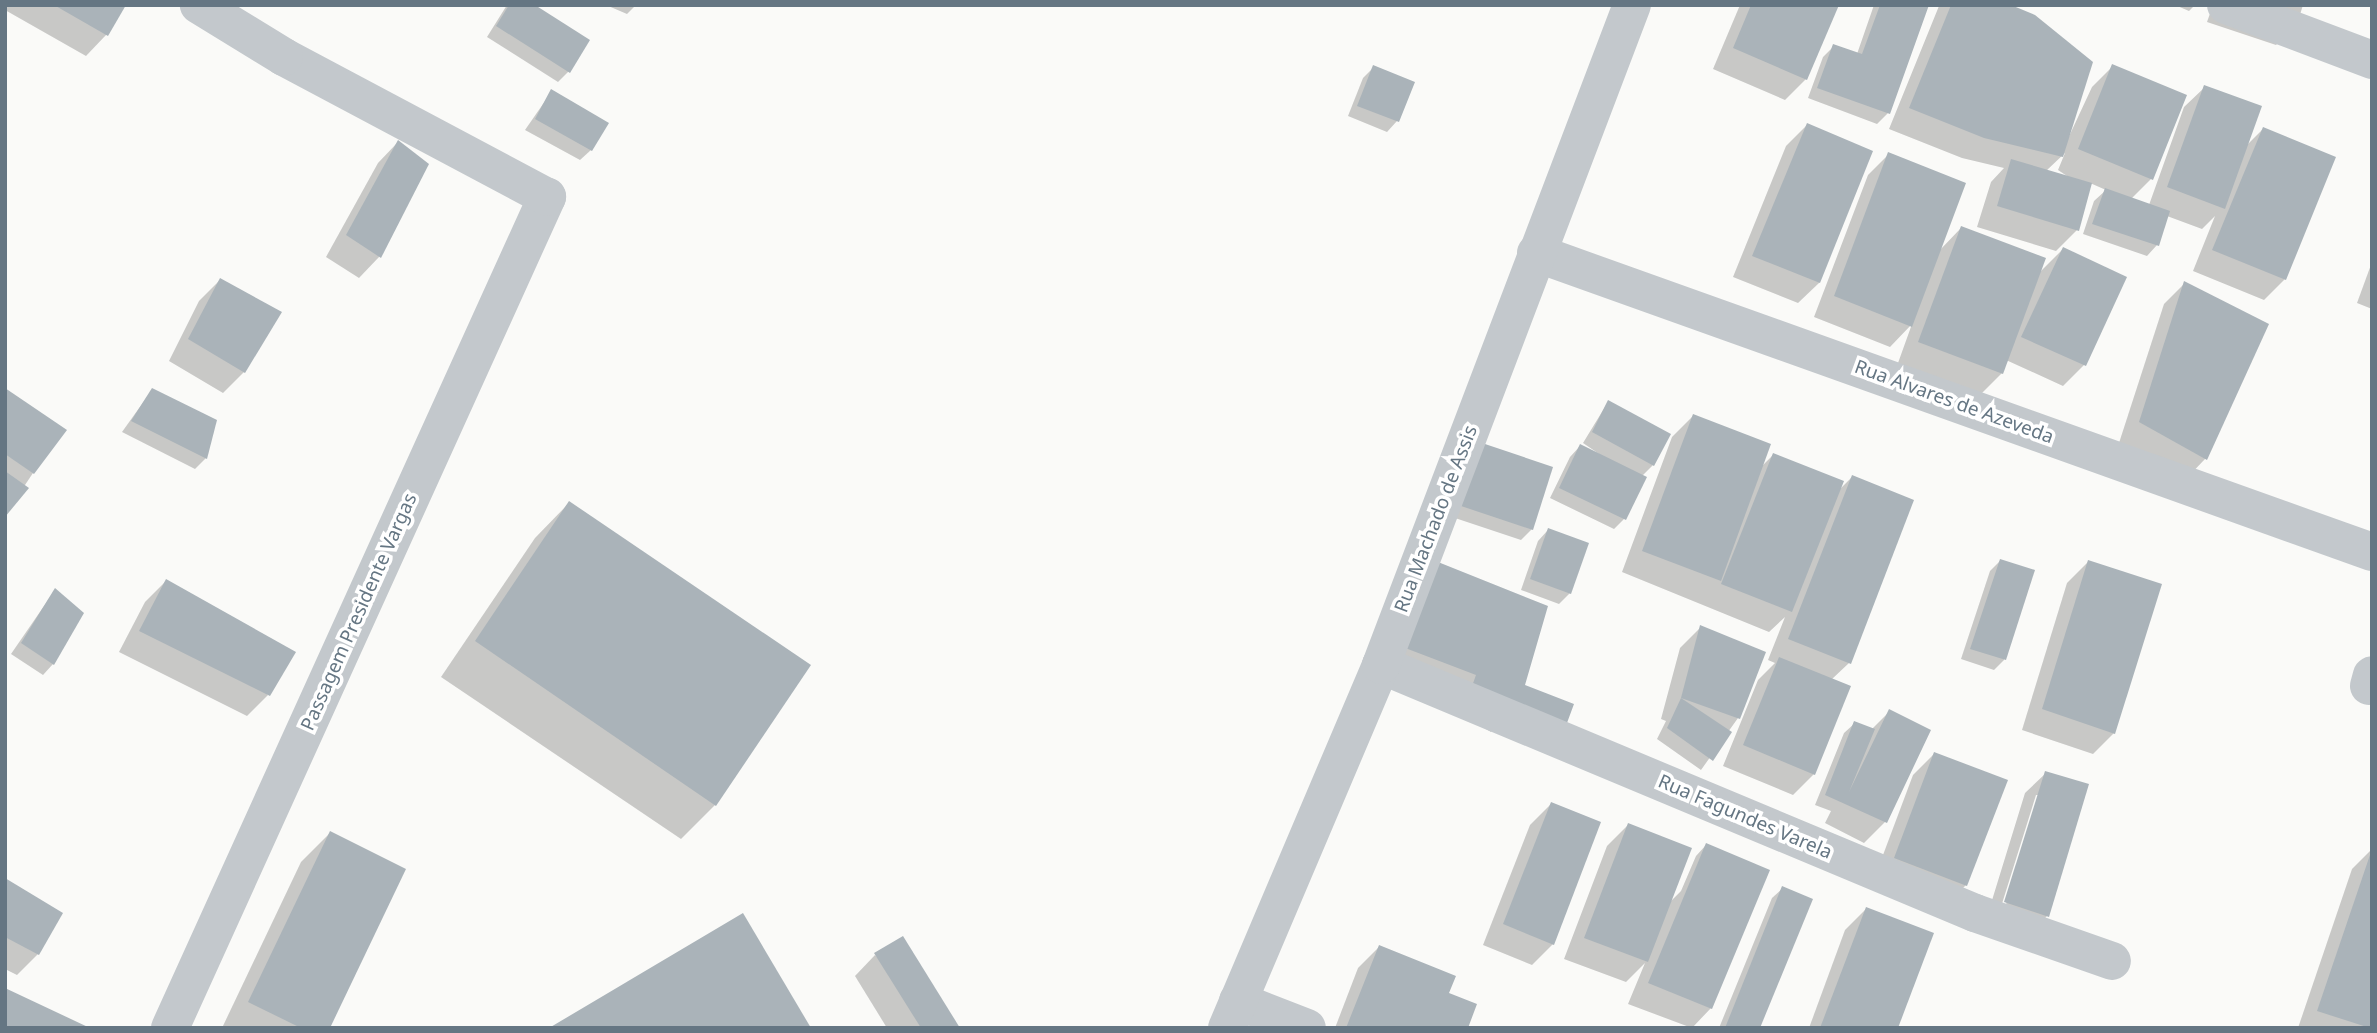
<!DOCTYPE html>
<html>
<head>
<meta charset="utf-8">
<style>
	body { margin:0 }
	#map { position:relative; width:2377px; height:1033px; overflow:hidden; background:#fafaf8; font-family:"Noto Sans",sans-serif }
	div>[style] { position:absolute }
	.shadow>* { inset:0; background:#0003 }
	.building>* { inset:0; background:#aab3b9 }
	.street>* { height:38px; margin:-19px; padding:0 19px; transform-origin:19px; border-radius:19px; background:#c3c8cc }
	span { translate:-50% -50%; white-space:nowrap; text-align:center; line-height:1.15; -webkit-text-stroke:7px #fff; paint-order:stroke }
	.street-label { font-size:19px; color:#657683 }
	.frame { position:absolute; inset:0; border:7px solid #657683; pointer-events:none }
</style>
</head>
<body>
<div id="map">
	<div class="shadow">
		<i style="clip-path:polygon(5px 5px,124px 5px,106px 35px,86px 56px,5px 10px)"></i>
		<i style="clip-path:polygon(507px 5px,531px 5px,569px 71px,558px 82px,487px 37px)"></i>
		<i style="clip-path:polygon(606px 5px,636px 5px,627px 14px)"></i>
		<i style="clip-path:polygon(1740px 5px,1837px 5px,1806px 79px,1785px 100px,1713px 69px)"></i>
		<i style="clip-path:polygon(1874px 5px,1927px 5px,1888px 113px,1877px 124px,1808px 98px,1823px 57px,1834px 46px,1857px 54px)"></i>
		<i style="clip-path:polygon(evenodd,2007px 5px,2065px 145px,2092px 87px,2113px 66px,2151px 179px,2131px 199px,2149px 205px,2184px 107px,2205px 87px,2245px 147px,2263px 129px,2285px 279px,2264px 300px,2193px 271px,2215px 216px,2202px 229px,2167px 216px,2157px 245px,2147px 256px,2083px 234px,2094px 201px,2106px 190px,2090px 183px,2077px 230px,2056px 251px,1977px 227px,1991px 182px,2004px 168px,1962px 158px,1889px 129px,1939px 6px,2007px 5px,2065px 153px,2058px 170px,2073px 180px,2046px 171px,2065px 153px)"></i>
		<i style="clip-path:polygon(2175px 5px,2195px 5px,2189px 11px)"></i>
		<i style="clip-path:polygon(2213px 5px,2303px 5px,2297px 24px,2276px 45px,2207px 22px)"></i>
		<i style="clip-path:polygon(1374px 67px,1397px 121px,1387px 132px,1348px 116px,1363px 78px)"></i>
		<i style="clip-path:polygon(552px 91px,591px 150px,580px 160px,525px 130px)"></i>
		<i style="clip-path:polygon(1807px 125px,1871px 152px,1819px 283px,1798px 303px,1733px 277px,1786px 146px)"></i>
		<i style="clip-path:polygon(398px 142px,427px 165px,379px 257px,359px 278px,326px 257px,378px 163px)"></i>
		<i style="clip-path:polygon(1889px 154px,1939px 251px,1961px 228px,2039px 273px,2063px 249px,2124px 278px,2084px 365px,2063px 386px,2006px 360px,2002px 373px,1981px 394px,1898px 363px,1912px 324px,1890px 347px,1814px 317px,1868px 175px)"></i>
		<i style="clip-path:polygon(2372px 262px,2372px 309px,2357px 303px)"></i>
		<i style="clip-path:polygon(220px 280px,244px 372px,223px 393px,169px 361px,199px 301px)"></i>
		<i style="clip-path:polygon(2185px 283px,2205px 459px,2185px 480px,2119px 443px,2164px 304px)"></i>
		<i style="clip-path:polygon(5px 390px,33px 473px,5px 515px)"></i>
		<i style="clip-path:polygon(152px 390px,215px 421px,206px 458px,195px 469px,122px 432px)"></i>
		<i style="clip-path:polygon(1608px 402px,1653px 465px,1641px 477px,1624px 519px,1614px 529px,1550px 498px,1570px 457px,1580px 446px,1608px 460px,1583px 443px)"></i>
		<i style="clip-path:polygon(1693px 416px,1761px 467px,1773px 455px,1838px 491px,1852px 477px,1849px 663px,1831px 680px,1814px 774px,1793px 795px,1723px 766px,1758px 680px,1775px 663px,1768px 660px,1785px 617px,1769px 632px,1622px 572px,1672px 437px)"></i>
		<i style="clip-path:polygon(1472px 455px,1532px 529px,1521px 540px,1452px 517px)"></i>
		<i style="clip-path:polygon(569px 503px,715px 805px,681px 839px,441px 677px,535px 538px)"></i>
		<i style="clip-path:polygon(1548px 530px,1570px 593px,1559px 604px,1521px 590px,1538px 541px)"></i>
		<i style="clip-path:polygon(2000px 561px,2033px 571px,2004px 660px,1994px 670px,1961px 659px,1990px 571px)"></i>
		<i style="clip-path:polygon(1433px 562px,1501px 722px,1491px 732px,1381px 667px)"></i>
		<i style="clip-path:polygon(2088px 562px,2114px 733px,2093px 754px,2022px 730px,2067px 583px)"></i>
		<i style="clip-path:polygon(166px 581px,268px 695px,247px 716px,119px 652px,145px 602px)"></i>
		<i style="clip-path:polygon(55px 590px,53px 664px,43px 675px,11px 654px)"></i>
		<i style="clip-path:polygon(1701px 627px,1763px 653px,1738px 718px,1701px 770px,1657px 739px,1666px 721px,1661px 719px,1680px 648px)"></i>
		<i style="clip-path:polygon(1890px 711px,1929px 730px,1885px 822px,1864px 843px,1825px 823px,1831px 811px,1815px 805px,1844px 733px,1855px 723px,1871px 730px)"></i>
		<i style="clip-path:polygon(1934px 754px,1966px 885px,1945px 906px,1874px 879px,1913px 775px)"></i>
		<i style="clip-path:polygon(evenodd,2046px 773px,2047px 916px,2027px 937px,1985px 923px,2025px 793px,2046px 773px,2036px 795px,2039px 795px,2004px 911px,2000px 910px,2036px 795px)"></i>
		<i style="clip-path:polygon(1551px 804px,1553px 944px,1532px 965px,1483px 945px,1530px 825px)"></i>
		<i style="clip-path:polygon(1628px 825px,1669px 903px,1681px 891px,1696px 856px,1706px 845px,1711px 1008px,1692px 1028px,1628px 1004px,1645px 963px,1626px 982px,1564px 959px,1607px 846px)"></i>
		<i style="clip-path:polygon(330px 833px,328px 1028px,222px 1028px,301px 862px)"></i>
		<i style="clip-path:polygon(2372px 849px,2372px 1028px,2298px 1028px,2352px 869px)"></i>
		<i style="clip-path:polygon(5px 880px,38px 954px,17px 975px,5px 969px)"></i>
		<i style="clip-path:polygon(1783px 888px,1758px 1028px,1719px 1028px,1772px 898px)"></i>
		<i style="clip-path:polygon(1866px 909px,1896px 1028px,1809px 1028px,1845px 930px)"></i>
		<i style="clip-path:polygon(1379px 947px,1447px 994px,1466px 1028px,1335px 1028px,1358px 968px)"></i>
		<i style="clip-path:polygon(875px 955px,957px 1028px,887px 1028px,855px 976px)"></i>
	</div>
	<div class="building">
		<i style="clip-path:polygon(54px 5px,126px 5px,108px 36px)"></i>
		<i style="clip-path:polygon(509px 5px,535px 5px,590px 40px,570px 73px,496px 26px)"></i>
		<i style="clip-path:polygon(1751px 5px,1839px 5px,1807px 80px,1733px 48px)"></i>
		<i style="clip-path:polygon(1880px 5px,1929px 5px,1890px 114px,1817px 88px,1833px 44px,1862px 54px)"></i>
		<i style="clip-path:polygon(1951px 5px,2011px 5px,2035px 15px,2093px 62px,2063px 157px,1984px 138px,1909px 108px)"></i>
		<i style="clip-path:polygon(2112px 64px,2187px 95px,2153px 180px,2078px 149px)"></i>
		<i style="clip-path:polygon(1373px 65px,1415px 82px,1399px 122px,1357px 106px)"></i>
		<i style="clip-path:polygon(2204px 85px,2262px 106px,2225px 209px,2167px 187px)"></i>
		<i style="clip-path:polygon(551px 89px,609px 123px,592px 151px,535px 119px)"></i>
		<i style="clip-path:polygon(1807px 123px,1873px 151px,1820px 283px,1752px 256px)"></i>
		<i style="clip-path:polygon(2263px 127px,2336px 157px,2286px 280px,2212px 250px)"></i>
		<i style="clip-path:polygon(398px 140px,429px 164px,381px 258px,346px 235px)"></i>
		<i style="clip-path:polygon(1888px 152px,1966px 183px,1912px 327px,1834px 296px)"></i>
		<i style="clip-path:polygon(2011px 159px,2092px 183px,2079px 231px,1997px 206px)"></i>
		<i style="clip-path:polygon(2105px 188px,2170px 211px,2159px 246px,2092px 224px)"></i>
		<i style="clip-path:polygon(1961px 226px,2046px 258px,2003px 374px,1918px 342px)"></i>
		<i style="clip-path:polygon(2063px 247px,2127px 277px,2086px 366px,2021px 337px)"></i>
		<i style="clip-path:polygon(220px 278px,282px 312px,245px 373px,188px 339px)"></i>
		<i style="clip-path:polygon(2184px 281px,2269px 324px,2207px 460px,2139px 422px)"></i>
		<i style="clip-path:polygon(5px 388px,67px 430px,34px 474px,5px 454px)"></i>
		<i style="clip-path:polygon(152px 388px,217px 420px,207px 459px,131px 421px)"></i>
		<i style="clip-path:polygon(1608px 400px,1671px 434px,1654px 466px,1592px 432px)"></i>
		<i style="clip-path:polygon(1693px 414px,1771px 444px,1721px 581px,1642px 551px)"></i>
		<i style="clip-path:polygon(1482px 443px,1553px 467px,1533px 530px,1461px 506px)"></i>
		<i style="clip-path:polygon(1580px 444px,1647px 477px,1626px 520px,1559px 488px)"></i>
		<i style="clip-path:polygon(1773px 453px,1844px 481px,1792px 612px,1721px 584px)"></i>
		<i style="clip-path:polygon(5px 471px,29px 488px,5px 517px)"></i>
		<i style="clip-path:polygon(1852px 475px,1914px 500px,1851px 664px,1788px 639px)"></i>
		<i style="clip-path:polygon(569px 501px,811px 665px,716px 806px,475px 641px)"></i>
		<i style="clip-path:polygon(1548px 528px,1589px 543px,1571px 594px,1530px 579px)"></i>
		<i style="clip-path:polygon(2000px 559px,2035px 570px,2006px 660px,1970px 649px)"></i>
		<i style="clip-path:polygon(1433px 560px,1548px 606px,1525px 685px,1574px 704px,1564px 731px,1471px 689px,1476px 675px,1400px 646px)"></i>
		<i style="clip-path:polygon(2088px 560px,2162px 584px,2115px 734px,2042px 709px)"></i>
		<i style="clip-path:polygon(166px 579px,296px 652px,270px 696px,139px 631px)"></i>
		<i style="clip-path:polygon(55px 588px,84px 613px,54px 665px,21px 643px)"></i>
		<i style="clip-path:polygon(1700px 625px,1766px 652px,1740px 719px,1681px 698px)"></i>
		<i style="clip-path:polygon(1779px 657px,1851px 686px,1815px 775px,1743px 745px)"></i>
		<i style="clip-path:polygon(1681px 698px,1732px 732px,1713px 761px,1667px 728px)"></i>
		<i style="clip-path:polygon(1889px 709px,1931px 730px,1887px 823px,1825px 795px,1854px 721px,1875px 729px,1849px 792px)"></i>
		<i style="clip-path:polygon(1934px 752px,2008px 780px,1967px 886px,1894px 858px)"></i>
		<i style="clip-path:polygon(2045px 771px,2089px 784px,2049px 917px,2004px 902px)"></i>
		<i style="clip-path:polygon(1551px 802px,1601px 822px,1554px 945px,1503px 924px)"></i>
		<i style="clip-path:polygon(1628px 823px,1692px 848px,1648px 962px,1584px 938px)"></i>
		<i style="clip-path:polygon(330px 831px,406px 869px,330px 1028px,301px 1028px,248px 1002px)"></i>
		<i style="clip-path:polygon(1706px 843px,1770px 870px,1712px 1009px,1648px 983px)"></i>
		<i style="clip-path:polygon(2372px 849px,2372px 1028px,2370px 1028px,2317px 1011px)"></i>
		<i style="clip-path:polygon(5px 878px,63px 913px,39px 955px,5px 937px)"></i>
		<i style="clip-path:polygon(1782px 886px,1813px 899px,1760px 1028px,1725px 1028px)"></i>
		<i style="clip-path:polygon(1866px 907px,1934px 933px,1898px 1028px,1820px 1028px)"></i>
		<i style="clip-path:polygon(743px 913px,811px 1028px,549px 1028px)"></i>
		<i style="clip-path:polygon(903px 936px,960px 1028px,921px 1028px,874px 953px)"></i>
		<i style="clip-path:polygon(1379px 945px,1456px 976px,1449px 993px,1477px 1004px,1468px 1028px,1346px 1028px)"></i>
		<i style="clip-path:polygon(5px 988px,90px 1028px,5px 1028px)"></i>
	</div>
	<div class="street">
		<i style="left:2226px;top:5px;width:156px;rotate:20.6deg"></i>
		<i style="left:1536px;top:253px;width:888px;rotate:19.68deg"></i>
		<i style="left:1381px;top:665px;width:644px;rotate:22.66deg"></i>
		<i style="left:1975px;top:913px;width:145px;rotate:19.3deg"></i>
		<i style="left:2369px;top:686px;width:11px;rotate:-75deg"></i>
		<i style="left:1238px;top:1001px;width:74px;rotate:21.4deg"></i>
		<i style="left:170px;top:1028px;width:913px;rotate:-65.6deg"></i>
		<i style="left:547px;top:197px;width:298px;rotate:-152deg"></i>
		<i style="left:284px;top:57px;width:100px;rotate:-148.5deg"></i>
		<i style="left:1227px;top:1028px;width:394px;rotate:-67deg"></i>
		<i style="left:1381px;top:665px;width:706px;rotate:-69.18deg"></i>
	</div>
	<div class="street-label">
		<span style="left:1954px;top:402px;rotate:20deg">Rua Alvares de Azeveda</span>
		<span style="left:1436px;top:519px;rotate:-69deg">Rua Machado de Assis</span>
		<span style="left:359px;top:612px;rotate:-66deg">Passagem Presidente Vargas</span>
		<span style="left:1745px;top:817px;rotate:23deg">Rua Fagundes Varela</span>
	</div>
	<div class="frame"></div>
</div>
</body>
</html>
